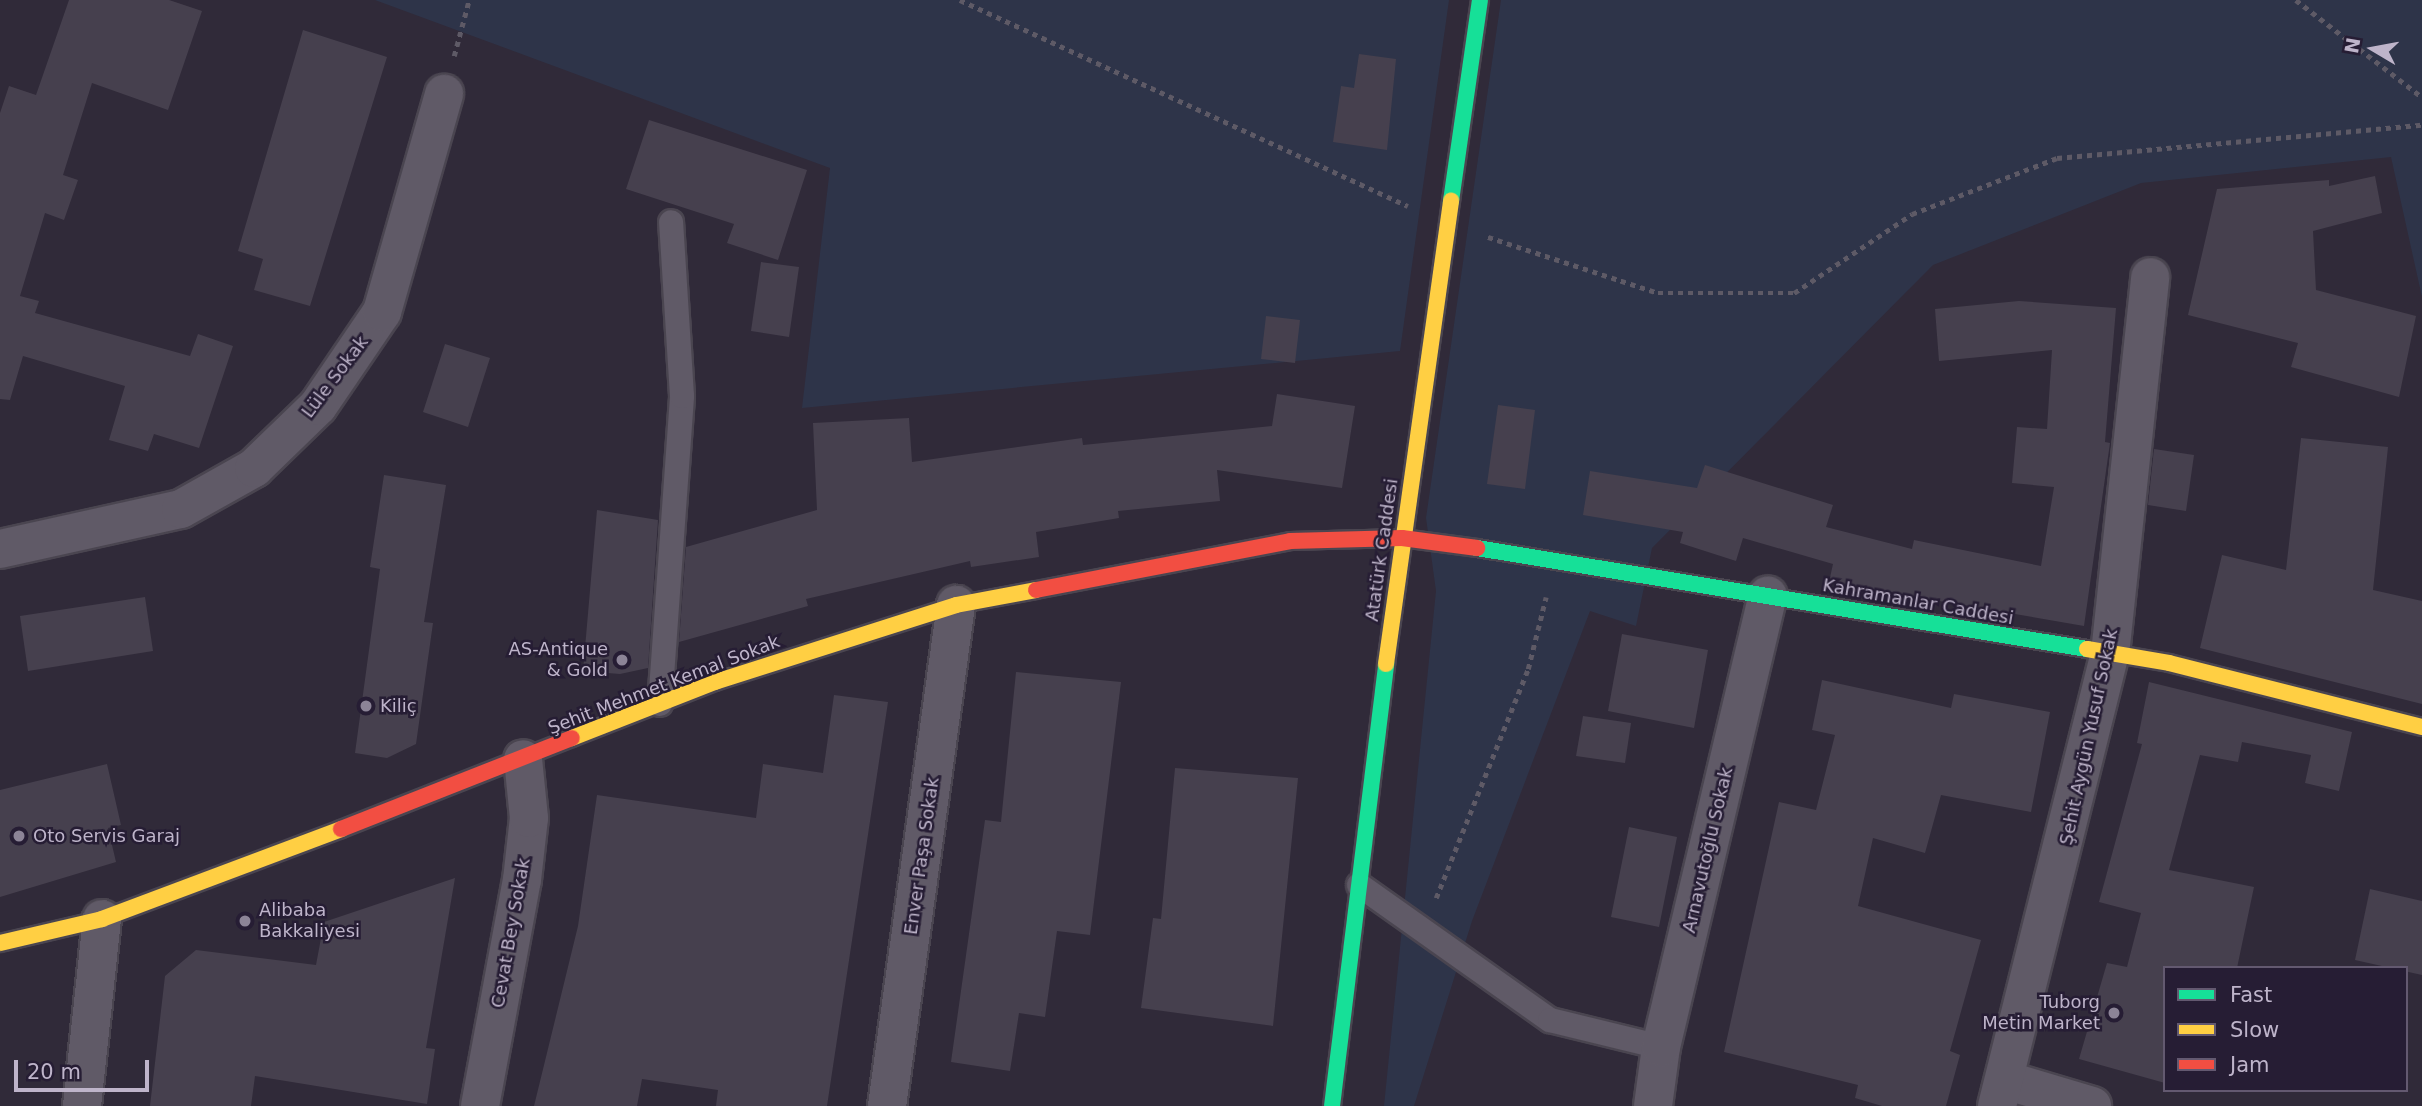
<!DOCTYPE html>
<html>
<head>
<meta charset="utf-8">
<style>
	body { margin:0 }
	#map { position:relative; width:2422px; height:1106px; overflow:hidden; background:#302a39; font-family:"DejaVu Sans",sans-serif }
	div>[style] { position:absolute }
	.green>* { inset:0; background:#2e3449 }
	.building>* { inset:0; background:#46404e }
	.path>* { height:4.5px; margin-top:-2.25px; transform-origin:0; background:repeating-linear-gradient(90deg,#5e5a66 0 5px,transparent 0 10px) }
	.roads { filter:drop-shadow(2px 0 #4a4550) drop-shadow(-2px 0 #4a4550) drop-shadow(0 2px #4a4550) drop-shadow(0 -2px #4a4550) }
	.lane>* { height:24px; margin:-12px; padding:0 12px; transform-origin:12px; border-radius:12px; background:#605a67 }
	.street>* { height:38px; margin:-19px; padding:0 19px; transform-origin:19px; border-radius:19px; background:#605a67 }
	.fast>* { height:16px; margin:-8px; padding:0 8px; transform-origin:8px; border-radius:8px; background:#16e098 }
	.slow>* { height:16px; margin:-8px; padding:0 8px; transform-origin:8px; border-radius:8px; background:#ffcf43 }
	.jam>* { height:16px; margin:-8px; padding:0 8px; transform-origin:8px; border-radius:8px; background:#f24e42 }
	.dots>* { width:19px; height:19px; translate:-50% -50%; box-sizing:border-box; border:4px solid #261d34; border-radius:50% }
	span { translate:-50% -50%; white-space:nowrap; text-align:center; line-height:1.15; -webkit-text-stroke:5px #261d34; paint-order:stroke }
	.street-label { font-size:18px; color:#beb4ca }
	.poi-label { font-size:18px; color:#beb4ca }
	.right { translate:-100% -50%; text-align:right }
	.left { translate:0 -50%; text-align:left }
	.legend { position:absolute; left:2163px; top:966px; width:245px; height:126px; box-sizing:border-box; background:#261d34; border:2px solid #635970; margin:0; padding:9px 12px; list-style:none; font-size:21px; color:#beb4ca }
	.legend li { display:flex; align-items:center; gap:14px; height:35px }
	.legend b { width:35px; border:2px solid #635970 }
	.north { position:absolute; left:2338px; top:14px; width:70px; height:70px; -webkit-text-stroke:5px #261d34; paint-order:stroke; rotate:280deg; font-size:19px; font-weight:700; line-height:28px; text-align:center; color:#beb4ca }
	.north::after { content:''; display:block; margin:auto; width:24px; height:32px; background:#beb4ca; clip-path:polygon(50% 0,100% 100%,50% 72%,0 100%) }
	.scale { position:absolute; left:14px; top:1060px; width:135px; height:32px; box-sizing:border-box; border:4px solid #beb4ca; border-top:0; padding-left:9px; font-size:21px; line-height:24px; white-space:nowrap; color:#beb4ca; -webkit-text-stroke:5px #261d34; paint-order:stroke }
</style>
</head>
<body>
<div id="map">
	<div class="green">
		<i style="clip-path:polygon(375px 0,1449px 0,1400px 351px,802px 408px,830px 168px)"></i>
		<i style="clip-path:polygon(1501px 0,2422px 0,2422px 297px,2391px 157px,2141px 183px,1933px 265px,1652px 548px,1636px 626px,1590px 611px,1472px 921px,1414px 1106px,1384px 1106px,1436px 591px,1426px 518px)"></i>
	</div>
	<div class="building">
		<i style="clip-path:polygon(69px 0,169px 0,202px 11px,168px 110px,92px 83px,63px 175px,78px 180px,64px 220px,45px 213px,20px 296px,39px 301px,35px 313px,190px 356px,198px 334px,233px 346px,199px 448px,154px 434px,148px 451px,109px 440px,125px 386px,23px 356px,10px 400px,0 399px,0 113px,9px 86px,36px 95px)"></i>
		<i style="clip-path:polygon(303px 30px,387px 57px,310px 306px,254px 290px,263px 259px,238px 251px)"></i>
		<i style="clip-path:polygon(1359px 54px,1396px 59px,1387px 150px,1333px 142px,1341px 86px,1354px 88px)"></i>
		<i style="clip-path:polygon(649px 120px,807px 170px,778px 260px,727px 243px,734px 224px,626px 189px)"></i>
		<i style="clip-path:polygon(2375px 176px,2382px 213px,2313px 231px,2316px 290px,2416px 316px,2399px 397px,2291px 367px,2298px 343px,2188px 315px,2217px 189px,2329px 180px,2329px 186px)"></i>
		<i style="clip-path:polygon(761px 262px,799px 267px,789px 337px,751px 331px)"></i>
		<i style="clip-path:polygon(2019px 301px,2116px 308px,2105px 442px,2110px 443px,2084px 626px,1829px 582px,1833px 564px,1743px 538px,1736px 561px,1680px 543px,1683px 532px,1583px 515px,1590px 471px,1697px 488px,1705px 465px,1833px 505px,1826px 527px,1912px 549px,1914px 540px,2041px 566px,2054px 487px,2012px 483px,2017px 427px,2047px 429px,2052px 350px,1939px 361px,1935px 309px)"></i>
		<i style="clip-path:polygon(1266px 316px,1300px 320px,1295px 363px,1261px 359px)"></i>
		<i style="clip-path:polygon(445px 344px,490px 358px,468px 427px,423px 412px)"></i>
		<i style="clip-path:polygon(1277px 394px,1355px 406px,1342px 488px,1217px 470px,1220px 501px,1118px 511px,1119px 518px,1036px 532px,1039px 557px,971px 567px,970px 561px,806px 599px,808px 606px,679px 642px,686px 547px,817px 510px,813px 423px,909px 418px,912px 462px,1082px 438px,1083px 445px,1272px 426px)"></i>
		<i style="clip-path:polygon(1498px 405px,1535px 410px,1525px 489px,1487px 484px)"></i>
		<i style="clip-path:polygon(2301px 438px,2388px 447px,2373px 590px,2422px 601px,2422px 704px,2200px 648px,2222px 555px,2286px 570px)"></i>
		<i style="clip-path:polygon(2154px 449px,2194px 455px,2186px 511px,2148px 505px)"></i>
		<i style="clip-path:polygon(384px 475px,446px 485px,424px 622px,433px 623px,416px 744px,387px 758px,355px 753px,380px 569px,370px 567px)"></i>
		<i style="clip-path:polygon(597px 510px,658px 520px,648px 668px,620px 674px,583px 671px)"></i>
		<i style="clip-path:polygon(145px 597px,153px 651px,28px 671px,20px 616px)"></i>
		<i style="clip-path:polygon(1622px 634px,1708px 650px,1694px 728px,1608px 711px)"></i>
		<i style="clip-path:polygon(1016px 672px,1121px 682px,1090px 935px,1057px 931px,1045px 1017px,1019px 1013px,1010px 1071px,951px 1062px,985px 820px,1001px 822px)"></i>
		<i style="clip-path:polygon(1822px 680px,1951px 708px,1954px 694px,2050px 712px,2031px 812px,1941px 795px,1925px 853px,1873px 838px,1858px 906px,1981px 940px,1950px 1051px,1960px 1055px,1946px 1106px,1882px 1106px,1855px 1098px,1858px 1085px,1724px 1052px,1779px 802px,1816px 810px,1835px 735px,1812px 730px)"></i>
		<i style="clip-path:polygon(2149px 682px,2352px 732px,2339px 791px,2305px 783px,2311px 755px,2242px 742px,2238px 762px,2200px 755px,2169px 870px,2254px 887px,2237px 968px,2165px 968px,2165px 1083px,2079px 1059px,2107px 963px,2127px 967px,2141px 913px,2099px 902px,2142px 744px,2137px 743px)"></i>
		<i style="clip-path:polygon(834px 695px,888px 702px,827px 1106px,716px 1106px,718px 1090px,642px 1079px,637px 1106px,534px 1106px,578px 926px,597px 795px,756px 818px,763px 764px,823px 773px)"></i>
		<i style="clip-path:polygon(1583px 716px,1631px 723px,1625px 763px,1576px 756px)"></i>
		<i style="clip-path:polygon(107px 764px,121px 825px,108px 828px,116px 862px,0 897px,0 790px)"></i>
		<i style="clip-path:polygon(1175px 768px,1298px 778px,1273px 1026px,1141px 1008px,1153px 918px,1161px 919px)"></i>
		<i style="clip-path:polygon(1629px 827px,1677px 837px,1659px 927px,1611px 917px)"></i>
		<i style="clip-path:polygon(455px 878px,426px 1048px,435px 1049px,427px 1104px,255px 1076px,251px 1106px,150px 1106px,165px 976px,196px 950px,316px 965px,324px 922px)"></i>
		<i style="clip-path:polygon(2370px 889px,2422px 901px,2422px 975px,2355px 960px)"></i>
	</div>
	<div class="path">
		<i style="left:960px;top:0;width:493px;rotate:24.7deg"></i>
		<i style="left:2296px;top:0;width:159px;rotate:37.6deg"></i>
		<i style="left:454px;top:56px;width:58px;rotate:-75deg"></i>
		<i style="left:1488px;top:237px;width:179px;rotate:18.2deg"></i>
		<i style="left:1658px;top:293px;width:136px"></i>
		<i style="left:1794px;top:293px;width:142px;rotate:-33.8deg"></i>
		<i style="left:1912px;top:214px;width:155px;rotate:-21.1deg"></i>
		<i style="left:2057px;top:158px;width:366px;rotate:-5.2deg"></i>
		<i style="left:1436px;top:898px;width:247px;rotate:-68.1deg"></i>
		<i style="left:1528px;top:669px;width:74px;rotate:-76deg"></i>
	</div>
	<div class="roads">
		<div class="lane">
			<i style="left:660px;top:704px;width:309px;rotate:-85.9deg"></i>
			<i style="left:682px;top:396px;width:174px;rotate:-93.6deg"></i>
			<i style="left:1359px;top:885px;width:234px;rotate:35.3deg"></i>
			<i style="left:1550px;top:1020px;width:114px;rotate:13.7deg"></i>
		</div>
		<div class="street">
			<i style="left:0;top:549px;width:185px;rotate:-12.5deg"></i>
			<i style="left:181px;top:509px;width:84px;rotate:-29.3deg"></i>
			<i style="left:254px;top:468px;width:89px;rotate:-44.1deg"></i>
			<i style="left:318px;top:406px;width:114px;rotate:-55.8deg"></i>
			<i style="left:382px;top:312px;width:227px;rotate:-74.1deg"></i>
			<i style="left:2005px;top:1080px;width:91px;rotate:16.6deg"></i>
			<i style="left:82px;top:1106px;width:188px;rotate:-83.9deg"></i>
			<i style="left:480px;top:1106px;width:230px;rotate:-79.5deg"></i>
			<i style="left:522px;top:880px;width:62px;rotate:-83.6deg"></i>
			<i style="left:529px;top:818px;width:59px;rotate:-95.8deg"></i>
			<i style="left:887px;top:1106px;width:506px;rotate:-82.16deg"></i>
			<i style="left:1653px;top:1106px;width:60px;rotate:-82.3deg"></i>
			<i style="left:1661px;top:1047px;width:464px;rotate:-76.7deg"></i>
			<i style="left:1997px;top:1106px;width:466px;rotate:-76deg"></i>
			<i style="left:2110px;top:654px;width:379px;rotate:-83.9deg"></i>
		</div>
		<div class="fast">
			<i style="left:1451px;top:201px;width:203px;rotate:-81.8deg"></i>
			<i style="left:1477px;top:548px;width:618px;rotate:9.4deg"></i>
			<i style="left:1332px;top:1106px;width:445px;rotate:-83deg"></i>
		</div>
		<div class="slow">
			<i style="left:2087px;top:649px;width:83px;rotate:9.7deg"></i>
			<i style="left:2169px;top:663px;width:261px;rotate:14.2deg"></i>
			<i style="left:1386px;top:664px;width:468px;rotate:-82deg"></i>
			<i style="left:572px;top:738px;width:154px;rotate:-21.4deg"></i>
			<i style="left:715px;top:682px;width:253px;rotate:-17.7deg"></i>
			<i style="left:956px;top:605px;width:81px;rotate:-10.6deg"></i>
			<i style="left:0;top:943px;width:105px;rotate:-13.2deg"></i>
			<i style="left:102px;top:919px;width:255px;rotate:-20.6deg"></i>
		</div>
		<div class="jam">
			<i style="left:1036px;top:590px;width:259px;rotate:-10.9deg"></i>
			<i style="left:1290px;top:541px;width:112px;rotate:-1.5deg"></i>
			<i style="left:1402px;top:538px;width:76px;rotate:7.6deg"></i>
			<i style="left:341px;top:829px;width:248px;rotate:-21.5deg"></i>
		</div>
	</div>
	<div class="dots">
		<i style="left:622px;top:660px;background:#8c8497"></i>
		<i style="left:366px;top:706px;background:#8c8497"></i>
		<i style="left:19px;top:836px;background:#8c8497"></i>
		<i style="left:245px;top:921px;background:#8c8497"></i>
		<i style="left:2114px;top:1013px;background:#8c8497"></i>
	</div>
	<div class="street-label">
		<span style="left:335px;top:377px;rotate:-53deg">Lüle Sokak</span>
		<span style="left:1382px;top:550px;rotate:-82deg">Atatürk Caddesi</span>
		<span style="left:1918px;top:602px;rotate:10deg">Kahramanlar Caddesi</span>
		<span style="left:664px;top:685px;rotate:-21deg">Şehit Mehmet Kemal Sokak</span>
		<span style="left:2089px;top:737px;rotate:-78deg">Şehit Aygün Yusuf Sokak</span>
		<span style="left:1708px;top:850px;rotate:-77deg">Arnavutoğlu Sokak</span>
		<span style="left:922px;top:856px;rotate:-82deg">Enver Paşa Sokak</span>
		<span style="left:511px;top:933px;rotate:-80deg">Cevat Bey Sokak</span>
	</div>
	<div class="poi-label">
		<span class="right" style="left:608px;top:660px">AS-Antique<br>&amp; Gold</span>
		<span class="left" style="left:380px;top:706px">Kiliç</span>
		<span class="left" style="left:33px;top:836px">Oto Servis Garaj</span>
		<span class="left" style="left:259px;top:921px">Alibaba<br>Bakkaliyesi</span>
		<span class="right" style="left:2100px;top:1013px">Tuborg<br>Metin Market</span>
	</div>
	<ul class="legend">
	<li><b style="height:9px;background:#16e098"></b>Fast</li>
	<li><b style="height:9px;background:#ffcf43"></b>Slow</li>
	<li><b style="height:9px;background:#f24e42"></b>Jam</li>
	</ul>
	<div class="north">N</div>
	<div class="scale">20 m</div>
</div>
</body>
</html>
